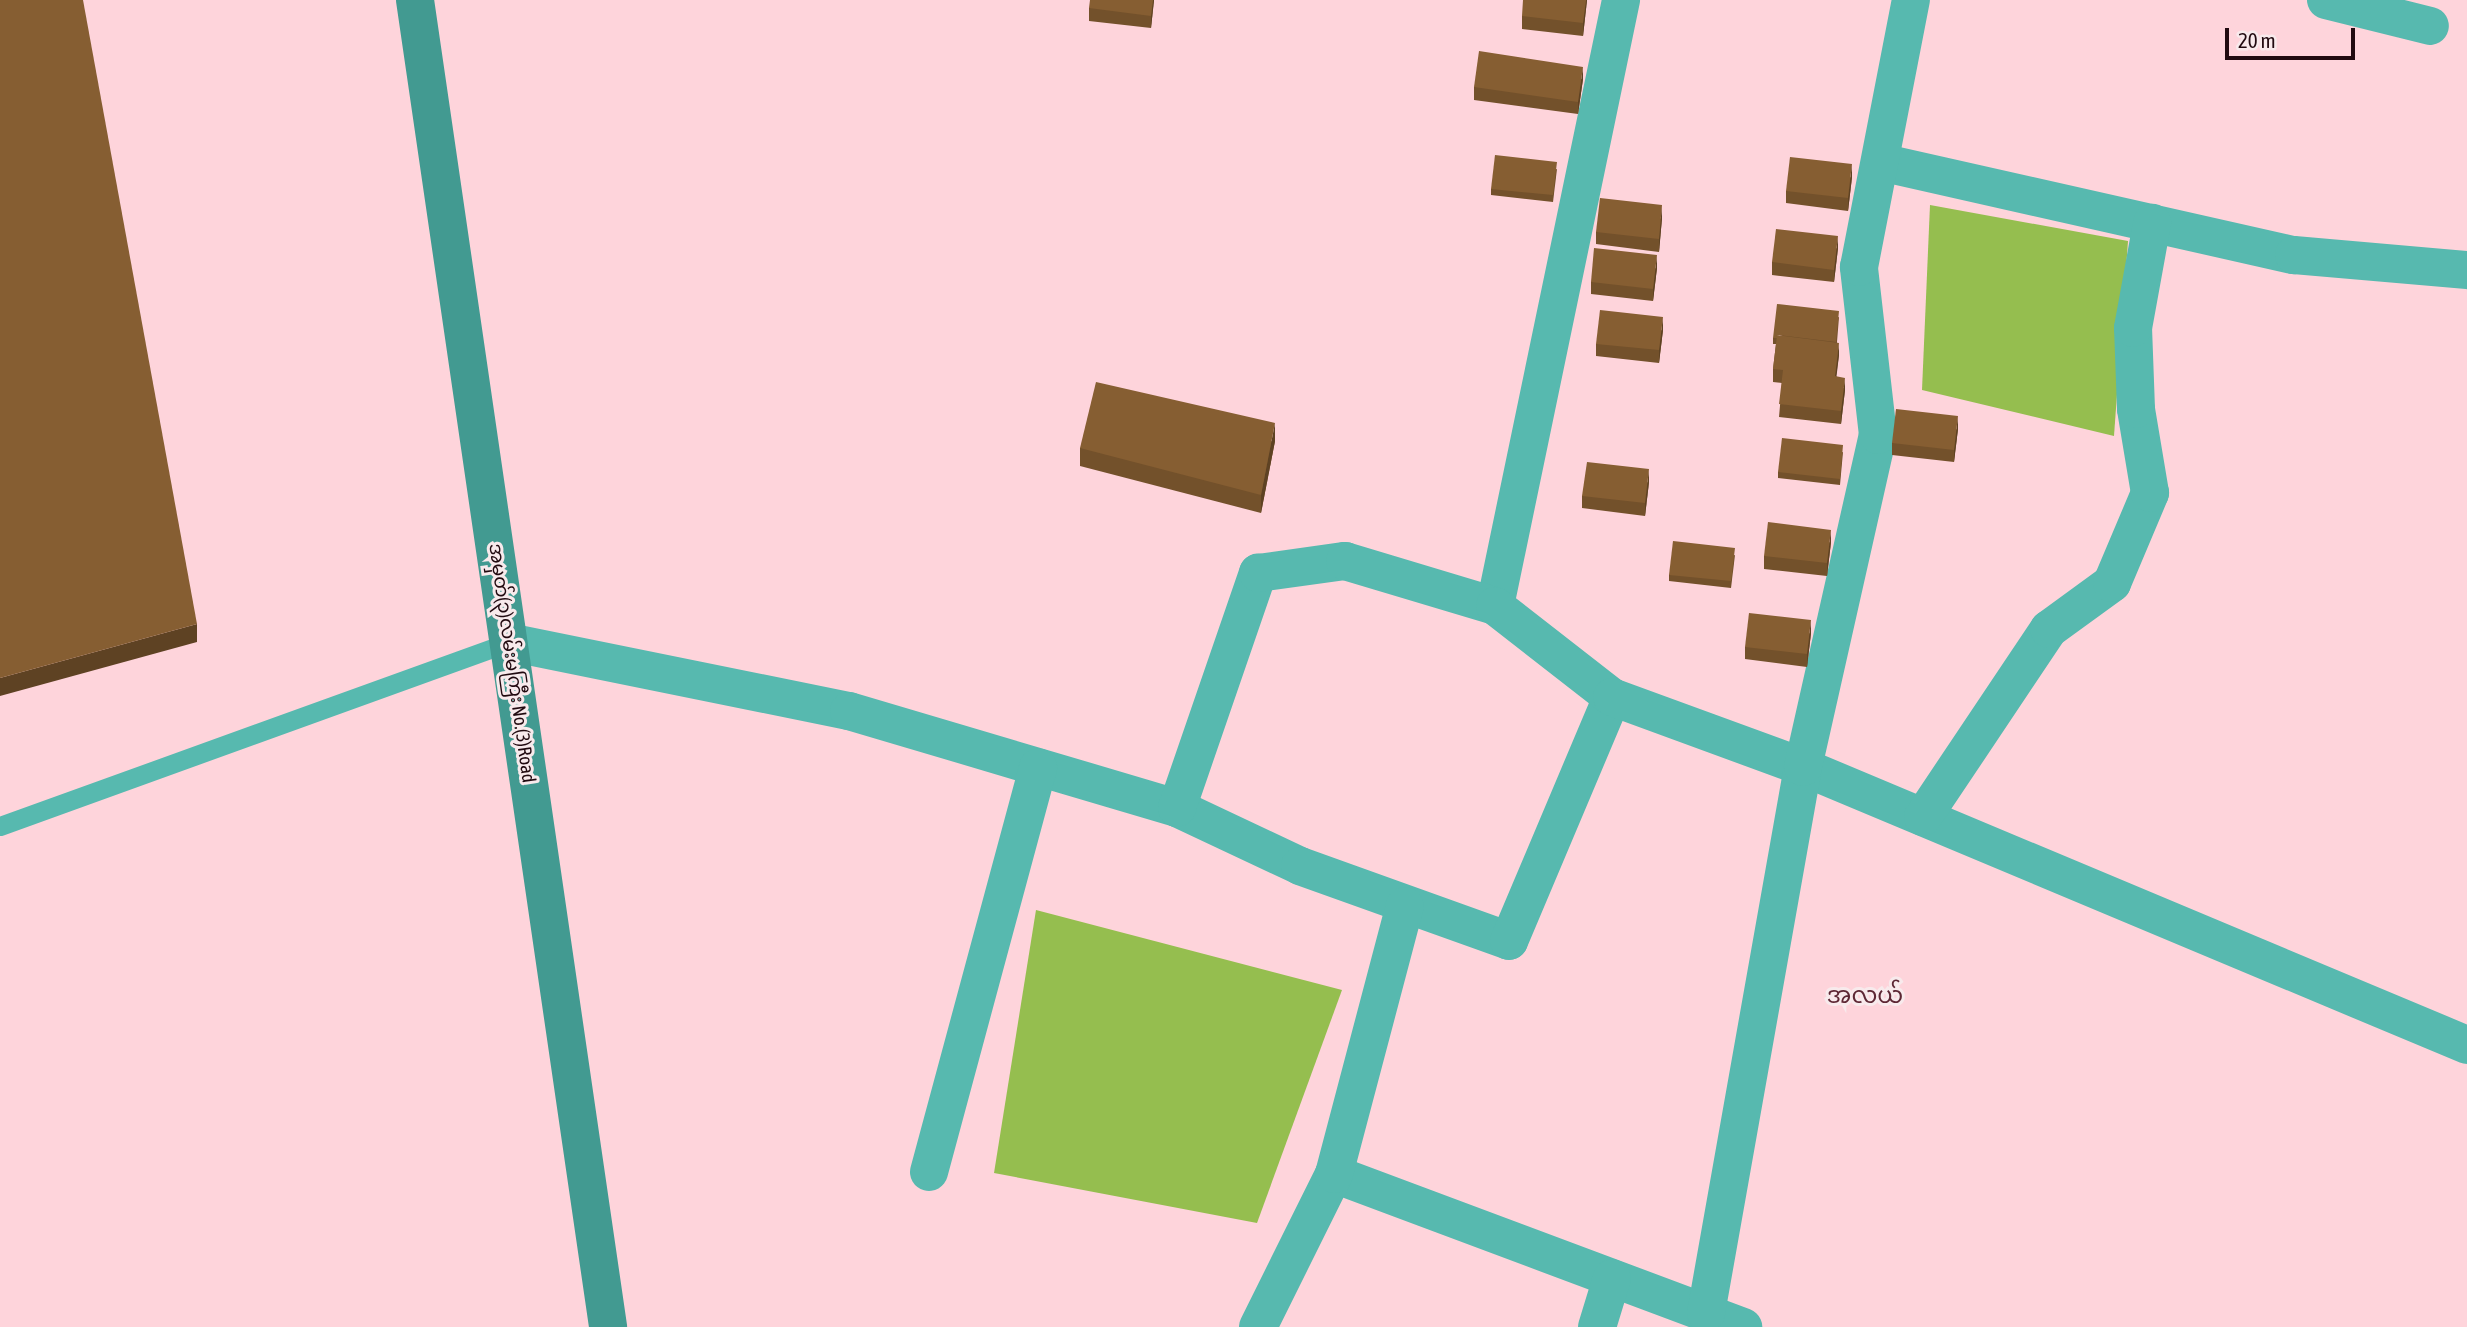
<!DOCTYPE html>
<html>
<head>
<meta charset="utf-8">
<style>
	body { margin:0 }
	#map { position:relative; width:2467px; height:1327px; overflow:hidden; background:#fed4db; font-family:"Asap Condensed","Noto Sans Myanmar",sans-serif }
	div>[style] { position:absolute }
	.water>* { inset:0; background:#95be4f }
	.lane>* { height:19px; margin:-9.5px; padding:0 9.5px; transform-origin:9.5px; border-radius:9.5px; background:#57b9af }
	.street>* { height:38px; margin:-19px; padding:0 19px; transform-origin:19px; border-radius:19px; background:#57b9af }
	.secondary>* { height:38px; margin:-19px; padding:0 19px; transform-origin:19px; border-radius:19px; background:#429a91 }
	.wall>* { inset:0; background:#73512b }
	.shaded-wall>* { inset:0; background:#5e4223 }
	.building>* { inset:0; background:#865e32 }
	span { translate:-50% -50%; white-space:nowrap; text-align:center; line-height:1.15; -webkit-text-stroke:6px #f8eaec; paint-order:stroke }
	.street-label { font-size:19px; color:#210a10 }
	.quarter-label { font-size:23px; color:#5d2734 }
	.scale { position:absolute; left:2225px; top:28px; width:130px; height:32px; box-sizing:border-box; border:4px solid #210a10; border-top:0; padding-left:9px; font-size:21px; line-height:24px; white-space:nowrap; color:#210a10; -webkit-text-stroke:5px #f8eaec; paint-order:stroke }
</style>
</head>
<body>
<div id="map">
	<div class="water">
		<i style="clip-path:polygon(1930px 205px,2128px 241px,2114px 436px,1922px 390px)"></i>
		<i style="clip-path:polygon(1036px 910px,1342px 990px,1257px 1223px,994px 1173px)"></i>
	</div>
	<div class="lane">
		<i style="left:0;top:826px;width:541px;rotate:-19.87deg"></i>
	</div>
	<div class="street">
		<i style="left:2326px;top:0;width:107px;rotate:14deg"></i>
		<i style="left:1880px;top:162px;width:424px;rotate:12.7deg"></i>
		<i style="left:2294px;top:255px;width:174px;rotate:5deg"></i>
		<i style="left:1495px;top:606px;width:619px;rotate:-78.25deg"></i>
		<i style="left:509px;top:642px;width:347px;rotate:11.5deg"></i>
		<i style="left:849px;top:711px;width:342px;rotate:16.5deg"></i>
		<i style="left:1177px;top:808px;width:136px;rotate:25.2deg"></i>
		<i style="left:1300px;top:866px;width:222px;rotate:19.7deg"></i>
		<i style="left:1509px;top:941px;width:265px;rotate:-67.1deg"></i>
		<i style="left:1177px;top:808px;width:249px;rotate:-71deg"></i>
		<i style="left:1258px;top:573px;width:88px;rotate:-7.9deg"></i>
		<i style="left:1345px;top:561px;width:157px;rotate:16.7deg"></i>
		<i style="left:1495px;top:606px;width:148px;rotate:37.9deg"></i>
		<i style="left:1612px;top:697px;width:203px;rotate:20.1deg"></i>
		<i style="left:1803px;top:767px;width:720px;rotate:22.72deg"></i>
		<i style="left:1923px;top:817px;width:226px;rotate:-56.2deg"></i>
		<i style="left:2049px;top:629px;width:78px;rotate:-36.1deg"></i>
		<i style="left:2112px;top:583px;width:98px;rotate:-67.1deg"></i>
		<i style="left:2150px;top:493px;width:85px;rotate:-99.5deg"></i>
		<i style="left:2136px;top:409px;width:81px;rotate:-92.1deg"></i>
		<i style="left:2133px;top:328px;width:107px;rotate:-79.7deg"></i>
		<i style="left:929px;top:1172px;width:419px;rotate:-74.9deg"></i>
		<i style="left:1334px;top:1174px;width:437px;rotate:20.5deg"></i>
		<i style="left:1706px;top:1313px;width:555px;rotate:-79.93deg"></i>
		<i style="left:1803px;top:767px;width:340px;rotate:-77.3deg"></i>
		<i style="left:1878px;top:435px;width:169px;rotate:-96.5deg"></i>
		<i style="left:1859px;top:267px;width:272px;rotate:-79deg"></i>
		<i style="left:1258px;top:1327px;width:171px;rotate:-63.6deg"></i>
		<i style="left:1334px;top:1174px;width:277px;rotate:-75.2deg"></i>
		<i style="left:1597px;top:1327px;width:51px;rotate:-73deg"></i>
	</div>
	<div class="secondary">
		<i style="left:415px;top:0;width:1341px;rotate:81.72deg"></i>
	</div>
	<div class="wall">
		<i style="clip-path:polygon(1154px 0,1151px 28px,1089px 21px,1089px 8px)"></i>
		<i style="clip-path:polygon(1587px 0,1583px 36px,1522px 29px,1522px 16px)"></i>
		<i style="clip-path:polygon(1583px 79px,1578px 114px,1474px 100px,1474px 87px)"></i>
		<i style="clip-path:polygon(1557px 169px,1553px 202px,1491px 195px,1491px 189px)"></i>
		<i style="clip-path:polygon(1852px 177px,1848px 211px,1786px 203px,1786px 191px)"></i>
		<i style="clip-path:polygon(1662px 218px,1659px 252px,1596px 244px,1596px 232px)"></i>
		<i style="clip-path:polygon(1838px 248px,1834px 282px,1772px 275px,1772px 262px)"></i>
		<i style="clip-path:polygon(1657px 268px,1653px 301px,1591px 294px,1591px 282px)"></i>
		<i style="clip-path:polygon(1839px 317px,1837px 342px,1839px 355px,1836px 376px,1845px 390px,1841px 424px,1779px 417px,1782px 383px,1773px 382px,1773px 369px,1776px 344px,1773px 344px,1773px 338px)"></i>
		<i style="clip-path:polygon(1663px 330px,1659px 363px,1596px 356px,1596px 344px)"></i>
		<i style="clip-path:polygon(1958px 429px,1954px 462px,1892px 455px,1892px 443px)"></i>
		<i style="clip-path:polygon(1275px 441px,1261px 513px,1080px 466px,1080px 448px)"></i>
		<i style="clip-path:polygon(1843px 452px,1840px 485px,1778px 478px,1778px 472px)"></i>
		<i style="clip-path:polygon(1649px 482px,1645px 516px,1582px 508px,1582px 496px)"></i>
		<i style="clip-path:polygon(1831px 542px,1827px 576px,1764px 569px,1764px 556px)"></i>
		<i style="clip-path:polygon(1735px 555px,1731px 588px,1669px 581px,1669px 575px)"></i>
		<i style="clip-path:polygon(1811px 633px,1807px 667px,1745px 659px,1745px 647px)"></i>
	</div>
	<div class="shaded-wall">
		<i style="clip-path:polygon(1153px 0,1154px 0,1151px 28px,1151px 16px)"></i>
		<i style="clip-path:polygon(1586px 0,1587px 0,1583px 36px,1583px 23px)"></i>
		<i style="clip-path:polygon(1583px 67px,1583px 79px,1578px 114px,1578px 102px)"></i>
		<i style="clip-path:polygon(1852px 164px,1852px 177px,1848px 211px,1848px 198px)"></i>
		<i style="clip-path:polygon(1662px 205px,1662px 218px,1659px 252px,1659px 239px)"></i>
		<i style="clip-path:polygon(1838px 236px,1838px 248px,1834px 282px,1834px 270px)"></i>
		<i style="clip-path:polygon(1657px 255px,1657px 268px,1653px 301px,1653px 289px)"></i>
		<i style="clip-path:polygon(1663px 317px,1663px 330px,1659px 363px,1659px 350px)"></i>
		<i style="clip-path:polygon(1839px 343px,1839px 355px,1835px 389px,1835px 376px)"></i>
		<i style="clip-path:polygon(1845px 378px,1845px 390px,1841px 424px,1841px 411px)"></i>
		<i style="clip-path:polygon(1958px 416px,1958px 429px,1954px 462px,1954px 450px)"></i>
		<i style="clip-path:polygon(1275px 423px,1275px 441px,1261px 513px,1261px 495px)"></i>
		<i style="clip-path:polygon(1649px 469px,1649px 482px,1645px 516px,1645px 503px)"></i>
		<i style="clip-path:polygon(1831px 530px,1831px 542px,1827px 576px,1827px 563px)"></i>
		<i style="clip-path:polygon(1811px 620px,1811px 633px,1807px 667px,1807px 654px)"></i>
		<i style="clip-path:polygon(197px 624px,197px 642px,0 696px,0 678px)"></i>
	</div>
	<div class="building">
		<i style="clip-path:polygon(0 0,83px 0,197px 624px,0 678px)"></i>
		<i style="clip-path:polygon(1090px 0,1153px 0,1151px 16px,1089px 8px)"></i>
		<i style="clip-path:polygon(1523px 0,1586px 0,1583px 23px,1522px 16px)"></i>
		<i style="clip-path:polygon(1479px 51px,1583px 67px,1578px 102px,1474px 87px)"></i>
		<i style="clip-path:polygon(1495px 155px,1557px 162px,1553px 195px,1491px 189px)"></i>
		<i style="clip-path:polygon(1790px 157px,1852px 164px,1848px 198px,1786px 191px)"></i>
		<i style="clip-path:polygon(1600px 198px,1662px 205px,1659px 239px,1596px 232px)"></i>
		<i style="clip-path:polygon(1776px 229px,1838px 236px,1834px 270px,1772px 262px)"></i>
		<i style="clip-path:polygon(1594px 248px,1657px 255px,1653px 289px,1591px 282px)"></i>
		<i style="clip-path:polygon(1777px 304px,1839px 311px,1836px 342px,1777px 335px,1777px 338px,1773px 338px)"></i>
		<i style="clip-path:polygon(1600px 310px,1663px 317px,1659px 350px,1596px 344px)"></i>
		<i style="clip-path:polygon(1777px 335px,1839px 343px,1835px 376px,1845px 378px,1841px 411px,1779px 404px,1783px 370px,1773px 369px)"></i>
		<i style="clip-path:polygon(1096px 382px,1275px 423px,1261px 495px,1080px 448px)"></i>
		<i style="clip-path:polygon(1896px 409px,1958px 416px,1954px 450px,1892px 443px)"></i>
		<i style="clip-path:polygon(1782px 438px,1843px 445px,1840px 479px,1778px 472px)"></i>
		<i style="clip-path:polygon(1587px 462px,1649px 469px,1645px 503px,1582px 496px)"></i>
		<i style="clip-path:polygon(1768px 522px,1831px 530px,1827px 563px,1764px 556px)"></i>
		<i style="clip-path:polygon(1673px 541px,1735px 548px,1731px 581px,1669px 575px)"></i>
		<i style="clip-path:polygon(1749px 613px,1811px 620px,1807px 654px,1745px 647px)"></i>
	</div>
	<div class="street-label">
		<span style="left:512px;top:663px;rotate:82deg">အမှတ်(၃)လမ်းမကြီး No.(3)Road</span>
	</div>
	<div class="quarter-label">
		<span style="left:1865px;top:995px">အလယ်</span>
	</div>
	<div class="scale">20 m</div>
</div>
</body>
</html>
